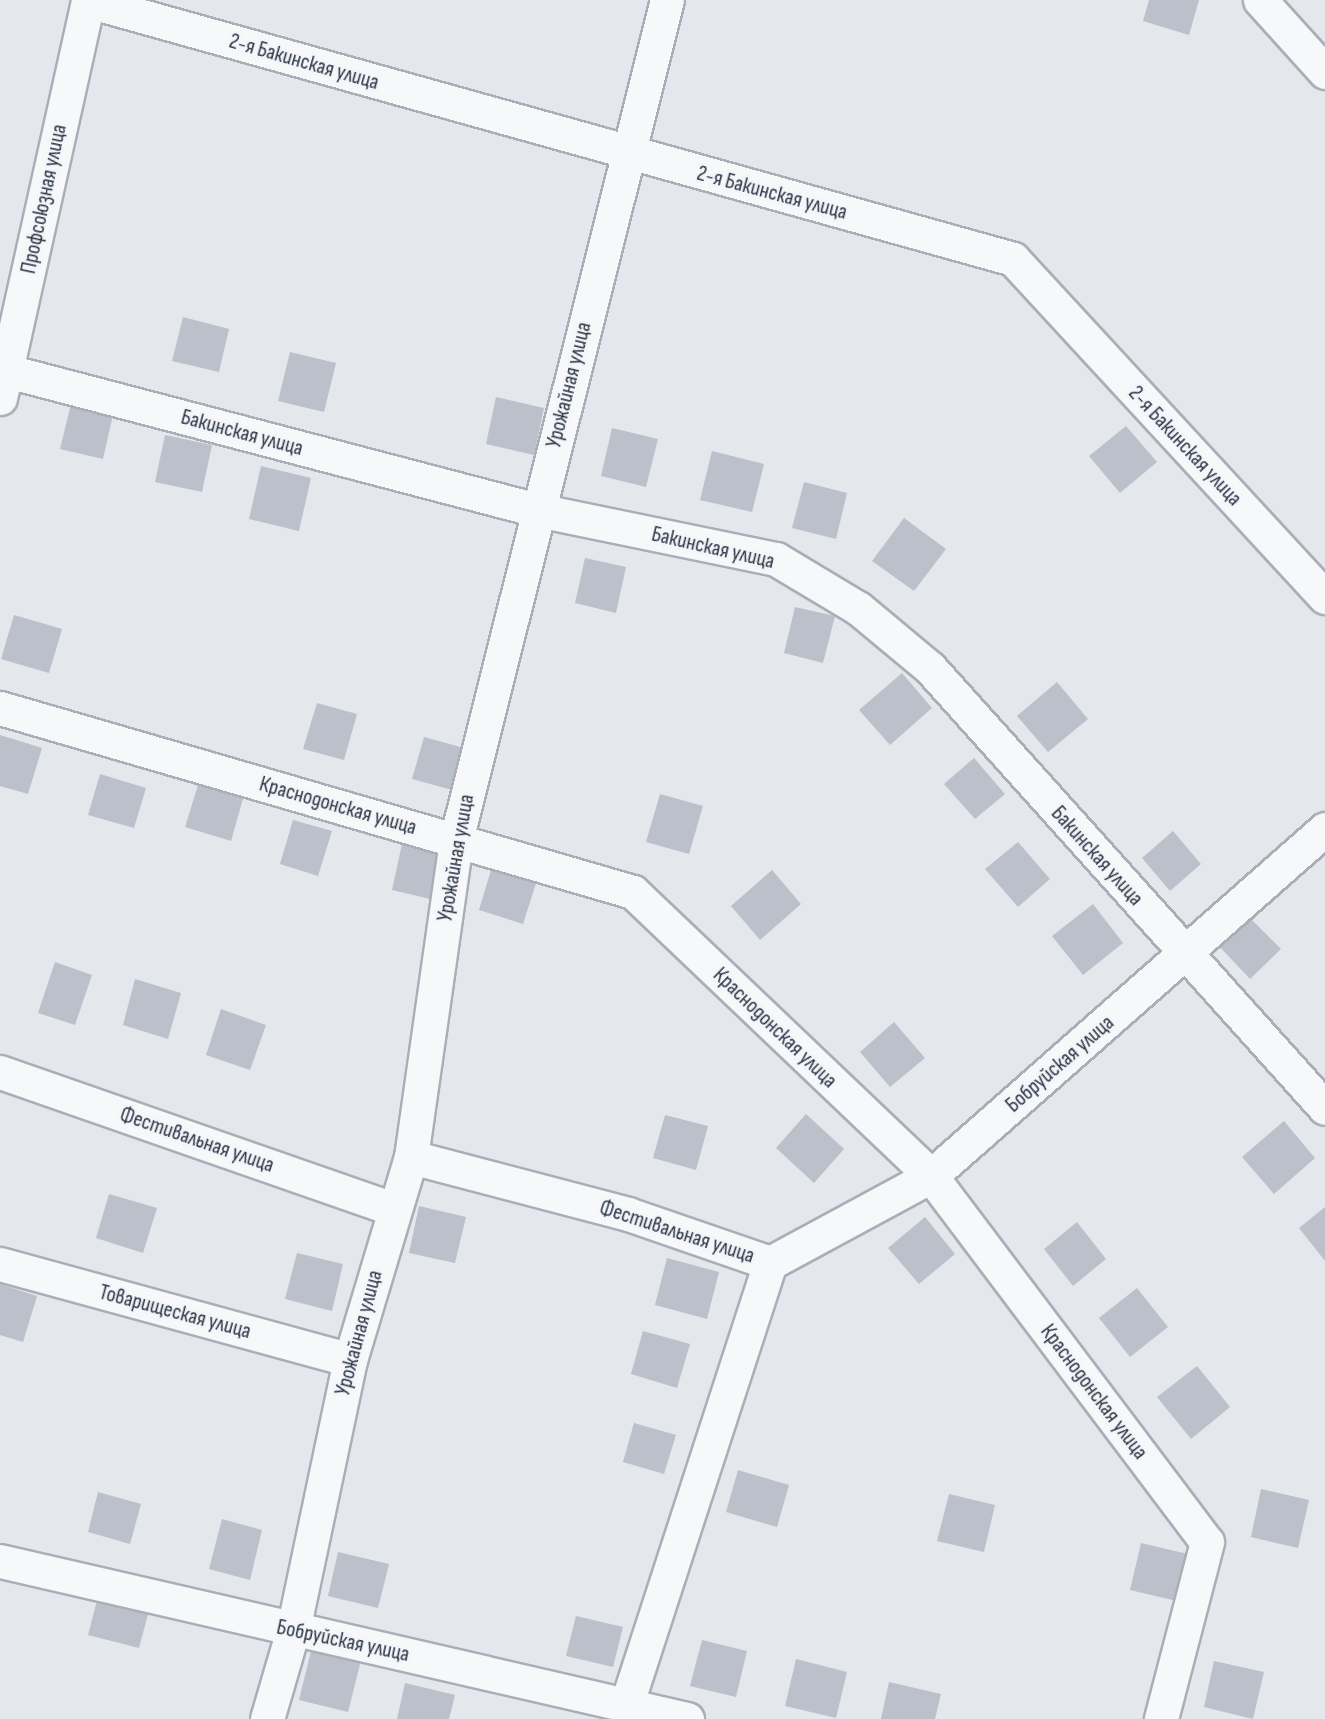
<!DOCTYPE html>
<html>
<head>
<meta charset="utf-8">
<style>
	body { margin:0 }
	#map { position:relative; width:1325px; height:1719px; overflow:hidden; background:#e4e7ec; font-family:"Sofia Sans Condensed",sans-serif }
	div>[style] { position:absolute }
	.building>* { inset:0; background:#bbc0ca }
	.roads { filter:drop-shadow(2px 0 #a9aeb7) drop-shadow(-2px 0 #a9aeb7) drop-shadow(0 2px #a9aeb7) drop-shadow(0 -2px #a9aeb7) }
	.minor>* { height:33px; margin:-16.5px; padding:0 16.5px; transform-origin:16.5px; border-radius:16.5px; background:#f7f8fa }
	span { translate:-50% -50%; white-space:nowrap; text-align:center; line-height:1.15; -webkit-text-stroke:6px #f4f6f9; paint-order:stroke }
	.street-label { font-size:22px; color:#2b3445 }
</style>
</head>
<body>
<div id="map">
	<div class="building">
		<i style="clip-path:polygon(1149px 0,1199px 0,1189px 35px,1143px 21px)"></i>
		<i style="clip-path:polygon(183px 317px,229px 329px,219px 372px,172px 361px)"></i>
		<i style="clip-path:polygon(290px 352px,336px 363px,324px 412px,278px 401px)"></i>
		<i style="clip-path:polygon(73px 396px,115px 406px,103px 459px,60px 449px)"></i>
		<i style="clip-path:polygon(496px 397px,544px 408px,534px 455px,486px 444px)"></i>
		<i style="clip-path:polygon(1126px 426px,1157px 462px,1120px 493px,1089px 456px)"></i>
		<i style="clip-path:polygon(612px 428px,658px 439px,646px 487px,601px 476px)"></i>
		<i style="clip-path:polygon(165px 435px,212px 445px,202px 492px,155px 482px)"></i>
		<i style="clip-path:polygon(712px 451px,764px 464px,752px 512px,700px 500px)"></i>
		<i style="clip-path:polygon(261px 466px,311px 478px,299px 531px,249px 519px)"></i>
		<i style="clip-path:polygon(804px 482px,847px 493px,836px 539px,792px 528px)"></i>
		<i style="clip-path:polygon(904px 518px,946px 549px,914px 591px,872px 561px)"></i>
		<i style="clip-path:polygon(585px 558px,626px 567px,616px 613px,575px 603px)"></i>
		<i style="clip-path:polygon(795px 607px,835px 616px,823px 663px,784px 653px)"></i>
		<i style="clip-path:polygon(14px 615px,62px 629px,49px 673px,1px 659px)"></i>
		<i style="clip-path:polygon(902px 673px,932px 708px,890px 745px,859px 710px)"></i>
		<i style="clip-path:polygon(1057px 682px,1088px 719px,1048px 752px,1017px 716px)"></i>
		<i style="clip-path:polygon(317px 703px,357px 714px,344px 760px,303px 749px)"></i>
		<i style="clip-path:polygon(0 735px,42px 748px,28px 794px,0 786px)"></i>
		<i style="clip-path:polygon(424px 737px,468px 749px,456px 791px,412px 779px)"></i>
		<i style="clip-path:polygon(974px 758px,1005px 794px,975px 819px,944px 784px)"></i>
		<i style="clip-path:polygon(100px 774px,146px 788px,134px 828px,88px 815px)"></i>
		<i style="clip-path:polygon(199px 782px,244px 795px,231px 841px,185px 827px)"></i>
		<i style="clip-path:polygon(660px 794px,703px 806px,689px 854px,646px 842px)"></i>
		<i style="clip-path:polygon(293px 820px,332px 831px,318px 876px,280px 864px)"></i>
		<i style="clip-path:polygon(1173px 831px,1201px 864px,1170px 891px,1142px 858px)"></i>
		<i style="clip-path:polygon(1018px 842px,1050px 879px,1018px 907px,985px 869px)"></i>
		<i style="clip-path:polygon(402px 844px,449px 854px,439px 901px,392px 890px)"></i>
		<i style="clip-path:polygon(494px 860px,539px 874px,523px 924px,479px 910px)"></i>
		<i style="clip-path:polygon(772px 870px,801px 904px,760px 940px,731px 906px)"></i>
		<i style="clip-path:polygon(1093px 904px,1123px 943px,1083px 975px,1052px 936px)"></i>
		<i style="clip-path:polygon(1248px 916px,1281px 949px,1250px 979px,1218px 945px)"></i>
		<i style="clip-path:polygon(55px 962px,92px 975px,75px 1025px,38px 1013px)"></i>
		<i style="clip-path:polygon(135px 979px,181px 993px,168px 1039px,123px 1025px)"></i>
		<i style="clip-path:polygon(221px 1009px,266px 1025px,250px 1070px,206px 1055px)"></i>
		<i style="clip-path:polygon(894px 1022px,925px 1058px,890px 1087px,860px 1052px)"></i>
		<i style="clip-path:polygon(806px 1114px,844px 1149px,814px 1183px,776px 1148px)"></i>
		<i style="clip-path:polygon(665px 1115px,708px 1126px,696px 1170px,653px 1158px)"></i>
		<i style="clip-path:polygon(1284px 1121px,1315px 1158px,1274px 1194px,1242px 1157px)"></i>
		<i style="clip-path:polygon(109px 1194px,157px 1208px,143px 1253px,96px 1238px)"></i>
		<i style="clip-path:polygon(419px 1206px,466px 1217px,455px 1263px,409px 1253px)"></i>
		<i style="clip-path:polygon(1325px 1207px,1325px 1261px,1299px 1228px)"></i>
		<i style="clip-path:polygon(925px 1217px,955px 1254px,919px 1284px,888px 1248px)"></i>
		<i style="clip-path:polygon(1077px 1222px,1106px 1259px,1073px 1286px,1044px 1249px)"></i>
		<i style="clip-path:polygon(297px 1253px,343px 1264px,332px 1311px,285px 1299px)"></i>
		<i style="clip-path:polygon(667px 1258px,719px 1272px,707px 1319px,655px 1305px)"></i>
		<i style="clip-path:polygon(0 1284px,37px 1296px,23px 1342px,0 1335px)"></i>
		<i style="clip-path:polygon(1137px 1288px,1168px 1327px,1130px 1357px,1099px 1318px)"></i>
		<i style="clip-path:polygon(643px 1331px,690px 1344px,677px 1388px,631px 1374px)"></i>
		<i style="clip-path:polygon(1197px 1366px,1230px 1407px,1191px 1439px,1157px 1397px)"></i>
		<i style="clip-path:polygon(634px 1423px,676px 1435px,664px 1474px,623px 1462px)"></i>
		<i style="clip-path:polygon(738px 1470px,789px 1485px,777px 1527px,726px 1512px)"></i>
		<i style="clip-path:polygon(1261px 1489px,1309px 1500px,1298px 1548px,1251px 1537px)"></i>
		<i style="clip-path:polygon(98px 1492px,141px 1504px,130px 1544px,88px 1532px)"></i>
		<i style="clip-path:polygon(949px 1494px,995px 1505px,984px 1552px,937px 1541px)"></i>
		<i style="clip-path:polygon(222px 1519px,262px 1530px,250px 1580px,209px 1569px)"></i>
		<i style="clip-path:polygon(1141px 1543px,1192px 1555px,1181px 1602px,1130px 1590px)"></i>
		<i style="clip-path:polygon(338px 1552px,389px 1564px,378px 1608px,328px 1596px)"></i>
		<i style="clip-path:polygon(100px 1589px,151px 1603px,139px 1648px,88px 1635px)"></i>
		<i style="clip-path:polygon(576px 1616px,623px 1627px,613px 1667px,566px 1656px)"></i>
		<i style="clip-path:polygon(702px 1640px,747px 1651px,736px 1697px,690px 1686px)"></i>
		<i style="clip-path:polygon(312px 1647px,361px 1660px,348px 1712px,299px 1700px)"></i>
		<i style="clip-path:polygon(796px 1659px,847px 1672px,836px 1718px,785px 1706px)"></i>
		<i style="clip-path:polygon(1214px 1661px,1264px 1672px,1253px 1719px,1204px 1707px)"></i>
		<i style="clip-path:polygon(889px 1682px,941px 1694px,935px 1719px,881px 1719px)"></i>
		<i style="clip-path:polygon(405px 1683px,455px 1695px,449px 1719px,397px 1719px)"></i>
	</div>
	<div class="roads">
		<div class="minor">
			<i style="left:1260px;top:0;width:97px;rotate:47.9deg"></i>
			<i style="left:88px;top:1px;width:960px;rotate:15.58deg"></i>
			<i style="left:1013px;top:259px;width:460px;rotate:47.3deg"></i>
			<i style="left:0;top:369px;width:555px;rotate:14.71deg"></i>
			<i style="left:537px;top:510px;width:244px;rotate:11.6deg"></i>
			<i style="left:776px;top:559px;width:96px;rotate:30.9deg"></i>
			<i style="left:858px;top:608px;width:94px;rotate:39.8deg"></i>
			<i style="left:930px;top:668px;width:591px;rotate:48.08deg"></i>
			<i style="left:0;top:398px;width:408px;rotate:-77.5deg"></i>
			<i style="left:0;top:708px;width:659px;rotate:16.21deg"></i>
			<i style="left:633px;top:892px;width:412px;rotate:43.6deg"></i>
			<i style="left:931px;top:1176px;width:458px;rotate:53deg"></i>
			<i style="left:1207px;top:1542px;width:183px;rotate:104.6deg"></i>
			<i style="left:0;top:1072px;width:416px;rotate:19.2deg"></i>
			<i style="left:411px;top:1157px;width:224px;rotate:14.7deg"></i>
			<i style="left:628px;top:1214px;width:150px;rotate:19deg"></i>
			<i style="left:770px;top:1263px;width:183px;rotate:-28.4deg"></i>
			<i style="left:931px;top:1176px;width:525px;rotate:-41.37deg"></i>
			<i style="left:0;top:1264px;width:363px;rotate:15.3deg"></i>
			<i style="left:0;top:1561px;width:705px;rotate:12.95deg"></i>
			<i style="left:627px;top:1703px;width:463px;rotate:-72deg"></i>
			<i style="left:267px;top:1719px;width:93px;rotate:-73.7deg"></i>
			<i style="left:293px;top:1630px;width:276px;rotate:-78.1deg"></i>
			<i style="left:350px;top:1360px;width:212px;rotate:-73.3deg"></i>
			<i style="left:411px;top:1157px;width:320px;rotate:-81.9deg"></i>
			<i style="left:456px;top:840px;width:866px;rotate:-75.9deg"></i>
		</div>
	</div>
	<div class="street-label">
		<span style="left:304px;top:62px;rotate:16deg">2-я Бакинская улица</span>
		<span style="left:772px;top:193px;rotate:15deg">2-я Бакинская улица</span>
		<span style="left:44px;top:199px;rotate:-78deg">Профсоюзная улица</span>
		<span style="left:569px;top:385px;rotate:-76deg">Урожайная улица</span>
		<span style="left:242px;top:433px;rotate:15deg">Бакинская улица</span>
		<span style="left:1185px;top:446px;rotate:47deg">2-я Бакинская улица</span>
		<span style="left:713px;top:548px;rotate:13deg">Бакинская улица</span>
		<span style="left:338px;top:806px;rotate:16deg">Краснодонская улица</span>
		<span style="left:1097px;top:856px;rotate:48deg">Бакинская улица</span>
		<span style="left:456px;top:858px;rotate:-80deg">Урожайная улица</span>
		<span style="left:775px;top:1028px;rotate:44deg">Краснодонская улица</span>
		<span style="left:1060px;top:1064px;rotate:-41deg">Бобруйская улица</span>
		<span style="left:197px;top:1140px;rotate:19deg">Фестивальная улица</span>
		<span style="left:677px;top:1232px;rotate:18deg">Фестивальная улица</span>
		<span style="left:175px;top:1312px;rotate:15deg">Товарищеская улица</span>
		<span style="left:359px;top:1333px;rotate:-75deg">Урожайная улица</span>
		<span style="left:1094px;top:1392px;rotate:53deg">Краснодонская улица</span>
		<span style="left:343px;top:1641px;rotate:12deg">Бобруйская улица</span>
	</div>
</div>
</body>
</html>
